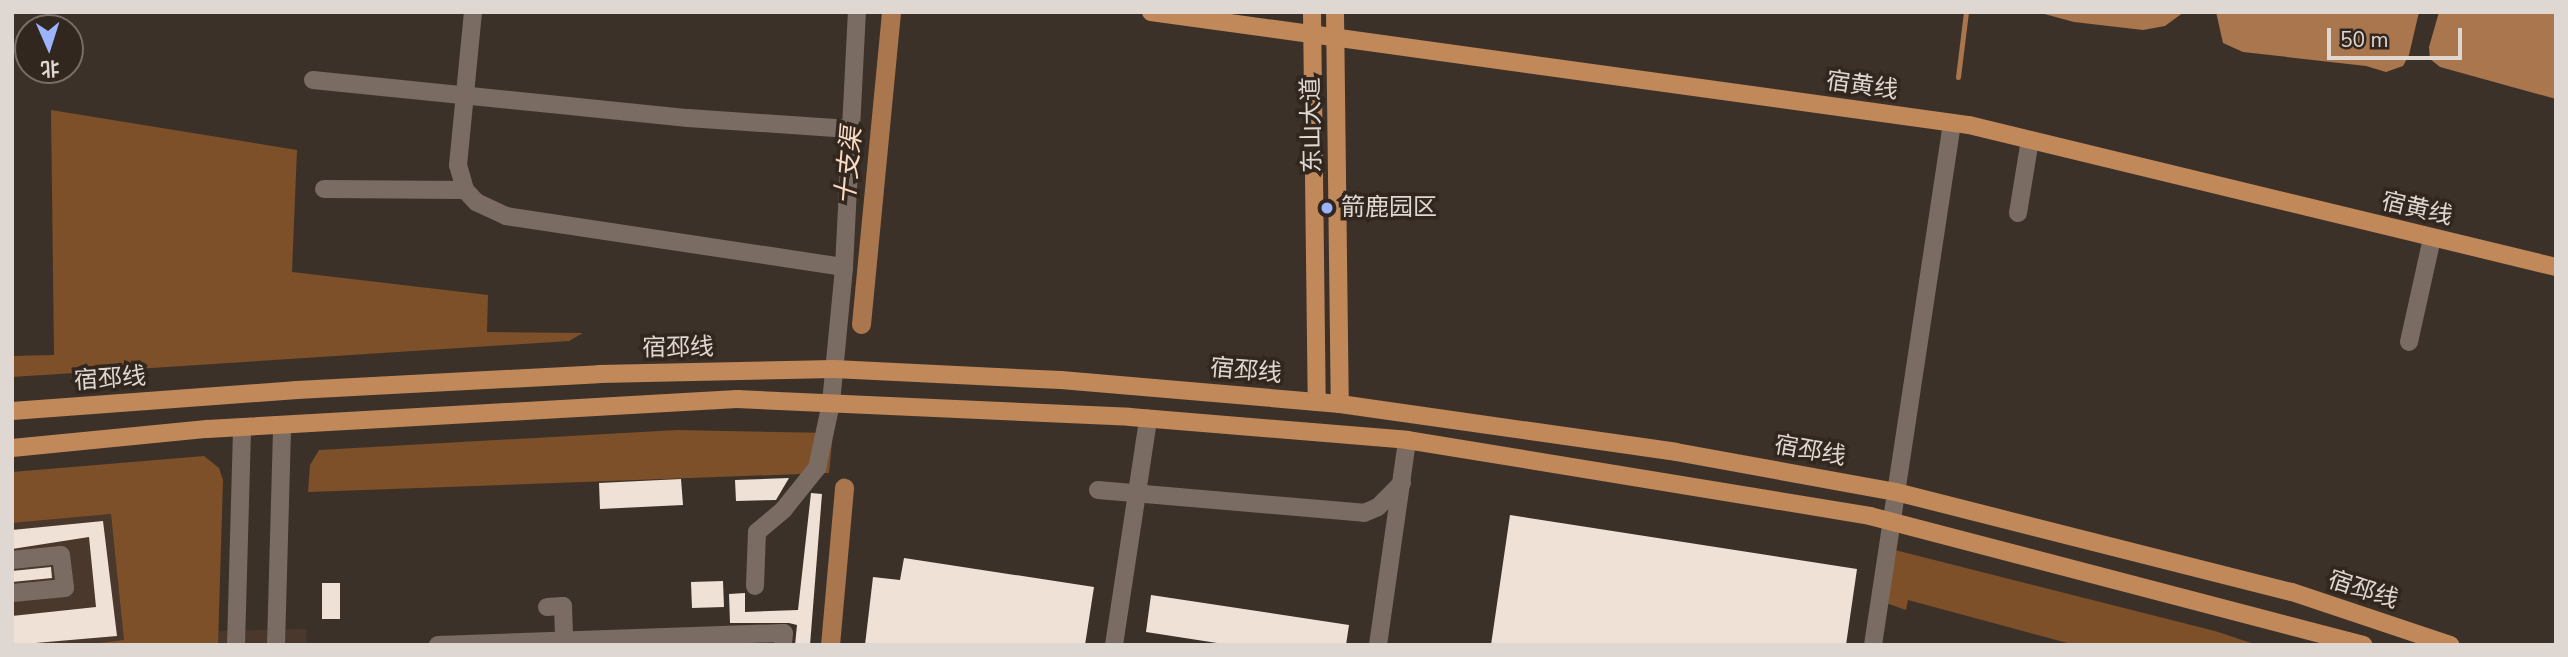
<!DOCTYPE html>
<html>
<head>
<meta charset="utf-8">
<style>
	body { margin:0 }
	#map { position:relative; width:2568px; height:657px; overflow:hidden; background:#3c3128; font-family:"Nunito Sans","Noto Sans SC",sans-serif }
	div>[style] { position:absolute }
	.built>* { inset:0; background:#49382b }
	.green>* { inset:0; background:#7d5029 }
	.water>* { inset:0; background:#a9764d }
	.stream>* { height:5px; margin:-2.5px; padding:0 2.5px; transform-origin:2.5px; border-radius:2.5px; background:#a9764d }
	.canal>* { height:19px; margin:-9.5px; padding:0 9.5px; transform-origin:9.5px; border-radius:9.5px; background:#a9764d }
	.building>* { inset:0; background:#efe1d5 }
	.minor>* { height:18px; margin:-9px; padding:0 9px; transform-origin:9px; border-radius:9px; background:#7a6c62 }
	.major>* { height:18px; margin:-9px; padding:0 9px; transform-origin:9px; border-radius:9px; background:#c1895a }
	.dots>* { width:19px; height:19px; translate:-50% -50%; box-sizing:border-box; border:4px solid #32271e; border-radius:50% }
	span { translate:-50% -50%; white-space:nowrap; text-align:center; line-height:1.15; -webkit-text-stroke:7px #32271e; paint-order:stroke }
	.street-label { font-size:24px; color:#dfd7d2 }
	.poi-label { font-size:24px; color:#dfd7d2 }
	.left { translate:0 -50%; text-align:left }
	.water-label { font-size:26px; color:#fadbc4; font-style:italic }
	.frame { position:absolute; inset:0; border:14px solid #dfd7d2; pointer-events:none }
	.north { position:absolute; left:14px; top:14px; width:70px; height:70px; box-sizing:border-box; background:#32271e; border:2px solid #776d66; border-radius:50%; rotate:177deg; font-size:19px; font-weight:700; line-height:28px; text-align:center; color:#dfd7d2 }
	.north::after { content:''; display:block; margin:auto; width:24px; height:32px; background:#9cb4fd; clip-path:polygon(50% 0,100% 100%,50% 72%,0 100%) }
	.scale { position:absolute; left:2327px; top:28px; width:135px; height:32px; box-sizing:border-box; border:4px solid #dfd7d2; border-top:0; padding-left:9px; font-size:21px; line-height:24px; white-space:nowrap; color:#dfd7d2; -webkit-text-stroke:5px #32271e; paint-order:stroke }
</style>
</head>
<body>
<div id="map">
	<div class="built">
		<i style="clip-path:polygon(111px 514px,125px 640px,219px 631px,306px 629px,306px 645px,12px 645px,12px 523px)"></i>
	</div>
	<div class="green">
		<i style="clip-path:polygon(51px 110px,297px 150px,292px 272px,488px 295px,487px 332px,583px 333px,569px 341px,12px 377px,12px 356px,54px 355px)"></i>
		<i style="clip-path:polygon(677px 430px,833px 433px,829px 473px,308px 492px,310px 465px,319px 450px)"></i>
		<i style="clip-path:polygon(204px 456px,219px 468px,223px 480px,218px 645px,83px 645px,124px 640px,111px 514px,12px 523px,12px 472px)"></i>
		<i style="clip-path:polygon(1895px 550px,2215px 631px,2257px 645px,2075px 645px,1908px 600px,1906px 610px,1886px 603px)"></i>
	</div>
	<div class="water">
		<i style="clip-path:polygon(2037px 12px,2184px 12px,2165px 26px,2143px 30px,2074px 22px)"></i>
		<i style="clip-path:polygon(2216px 12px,2419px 12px,2409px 55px,2403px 66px,2386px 72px,2366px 66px,2243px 52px,2223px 43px)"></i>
		<i style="clip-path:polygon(2439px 12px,2556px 12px,2556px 99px,2440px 67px,2430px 59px,2429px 47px)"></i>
	</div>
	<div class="stream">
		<i style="left:1958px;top:77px;width:65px;rotate:-83deg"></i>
	</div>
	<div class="canal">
		<i style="left:861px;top:324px;width:313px;rotate:-84.5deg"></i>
		<i style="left:830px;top:645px;width:158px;rotate:-84.9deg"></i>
	</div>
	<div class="building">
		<i style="clip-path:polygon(789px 478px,776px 500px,736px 501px,735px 480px)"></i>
		<i style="clip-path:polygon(681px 479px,683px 505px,600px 509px,599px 483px)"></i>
		<i style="clip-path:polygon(811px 493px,822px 494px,810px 645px,795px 645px,797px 625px,789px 623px,730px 623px,729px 594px,745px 593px,745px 612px,798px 610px)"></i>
		<i style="clip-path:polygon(1510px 515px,1857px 569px,1846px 645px,1491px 645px)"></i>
		<i style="clip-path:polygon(103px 521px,117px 636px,12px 645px,12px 616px,96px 607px,89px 537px,12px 549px,12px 530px)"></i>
		<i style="clip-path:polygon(904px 558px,1094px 587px,1085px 645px,865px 645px,873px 577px,900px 580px)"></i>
		<i style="clip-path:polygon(51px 567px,52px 578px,12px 582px,12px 571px)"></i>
		<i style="clip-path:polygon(723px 581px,724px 607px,692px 608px,691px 582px)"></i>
		<i style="clip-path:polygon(322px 583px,340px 583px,340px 619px,322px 619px)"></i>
		<i style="clip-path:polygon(1151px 595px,1349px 625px,1346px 645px,1230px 645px,1146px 632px)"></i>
	</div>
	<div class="minor">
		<i style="left:473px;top:12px;width:154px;rotate:95.6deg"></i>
		<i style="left:458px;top:165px;width:26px;rotate:74deg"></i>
		<i style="left:465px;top:190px;width:16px;rotate:47deg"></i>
		<i style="left:476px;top:202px;width:33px;rotate:25deg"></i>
		<i style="left:506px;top:216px;width:342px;rotate:8.6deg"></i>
		<i style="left:313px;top:80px;width:377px;rotate:5.8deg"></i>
		<i style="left:688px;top:118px;width:162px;rotate:3.9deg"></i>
		<i style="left:324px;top:189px;width:141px;rotate:0.4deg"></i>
		<i style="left:2018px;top:213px;width:74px;rotate:-80.7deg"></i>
		<i style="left:2409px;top:342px;width:107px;rotate:-77.5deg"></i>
		<i style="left:1098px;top:490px;width:267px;rotate:4.9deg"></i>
		<i style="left:1364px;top:513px;width:15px;rotate:-23deg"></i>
		<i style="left:1378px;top:507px;width:34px;rotate:-45deg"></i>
		<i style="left:12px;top:560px;width:49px;rotate:-5.8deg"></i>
		<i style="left:61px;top:555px;width:33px;rotate:83deg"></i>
		<i style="left:65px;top:588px;width:53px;rotate:174.6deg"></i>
		<i style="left:755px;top:586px;width:54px;rotate:-87.9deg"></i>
		<i style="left:757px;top:532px;width:35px;rotate:-40deg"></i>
		<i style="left:784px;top:509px;width:53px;rotate:-51.2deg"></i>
		<i style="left:817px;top:468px;width:66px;rotate:-77.8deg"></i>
		<i style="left:831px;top:403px;width:137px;rotate:-84.5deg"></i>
		<i style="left:844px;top:267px;width:255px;rotate:-87.1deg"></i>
		<i style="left:547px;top:607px;width:16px;rotate:-4deg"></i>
		<i style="left:563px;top:606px;width:35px;rotate:88deg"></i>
		<i style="left:236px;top:645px;width:218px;rotate:-88.4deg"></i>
		<i style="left:276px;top:645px;width:220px;rotate:-88.4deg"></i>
		<i style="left:438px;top:645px;width:346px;rotate:-2deg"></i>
		<i style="left:784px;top:633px;width:12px;rotate:95deg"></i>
		<i style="left:1114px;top:645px;width:229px;rotate:-81.4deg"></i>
		<i style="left:1378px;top:645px;width:207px;rotate:-81.9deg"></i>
		<i style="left:1873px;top:645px;width:528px;rotate:-81.39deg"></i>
	</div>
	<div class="major">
		<i style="left:1151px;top:12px;width:826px;rotate:7.87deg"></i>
		<i style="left:1969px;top:125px;width:604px;rotate:13.6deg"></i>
		<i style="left:1312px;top:12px;width:390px;rotate:89.3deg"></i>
		<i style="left:1335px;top:12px;width:392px;rotate:89.3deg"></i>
		<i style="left:12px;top:411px;width:286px;rotate:-4.2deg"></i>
		<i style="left:297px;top:390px;width:302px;rotate:-3deg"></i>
		<i style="left:599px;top:374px;width:235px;rotate:-1.2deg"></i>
		<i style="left:834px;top:369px;width:227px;rotate:2.8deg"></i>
		<i style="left:1061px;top:380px;width:280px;rotate:4.9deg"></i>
		<i style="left:1340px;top:404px;width:339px;rotate:8.1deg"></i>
		<i style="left:1676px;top:452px;width:224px;rotate:10.3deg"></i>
		<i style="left:1896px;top:492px;width:408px;rotate:14.2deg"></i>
		<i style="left:2292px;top:592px;width:167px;rotate:18.5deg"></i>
		<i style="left:12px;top:448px;width:196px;rotate:-5.6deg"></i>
		<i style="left:207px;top:429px;width:531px;rotate:-3.24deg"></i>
		<i style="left:737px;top:399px;width:393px;rotate:2.6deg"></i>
		<i style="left:1130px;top:417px;width:278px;rotate:4.7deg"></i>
		<i style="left:1407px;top:440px;width:469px;rotate:9.3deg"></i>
		<i style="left:1870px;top:516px;width:510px;rotate:14.66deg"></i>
	</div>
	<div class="dots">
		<i style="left:1327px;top:208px;background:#9cb4fd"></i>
	</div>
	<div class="street-label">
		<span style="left:1862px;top:86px;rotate:8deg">宿黄线</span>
		<span style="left:1312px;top:125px;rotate:-91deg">东山大道</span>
		<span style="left:2417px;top:209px;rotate:13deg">宿黄线</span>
		<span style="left:678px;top:348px;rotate:-1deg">宿邳线</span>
		<span style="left:1246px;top:371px;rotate:5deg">宿邳线</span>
		<span style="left:110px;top:379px;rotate:-4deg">宿邳线</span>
		<span style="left:1810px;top:451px;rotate:10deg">宿邳线</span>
		<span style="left:2363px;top:590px;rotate:18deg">宿邳线</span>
	</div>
	<div class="poi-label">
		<span class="left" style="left:1341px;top:208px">箭鹿园区</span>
	</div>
	<div class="water-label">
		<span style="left:849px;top:166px;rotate:-85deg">十支渠</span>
	</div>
	<div class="frame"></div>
	<div class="north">北</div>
	<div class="scale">50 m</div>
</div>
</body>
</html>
